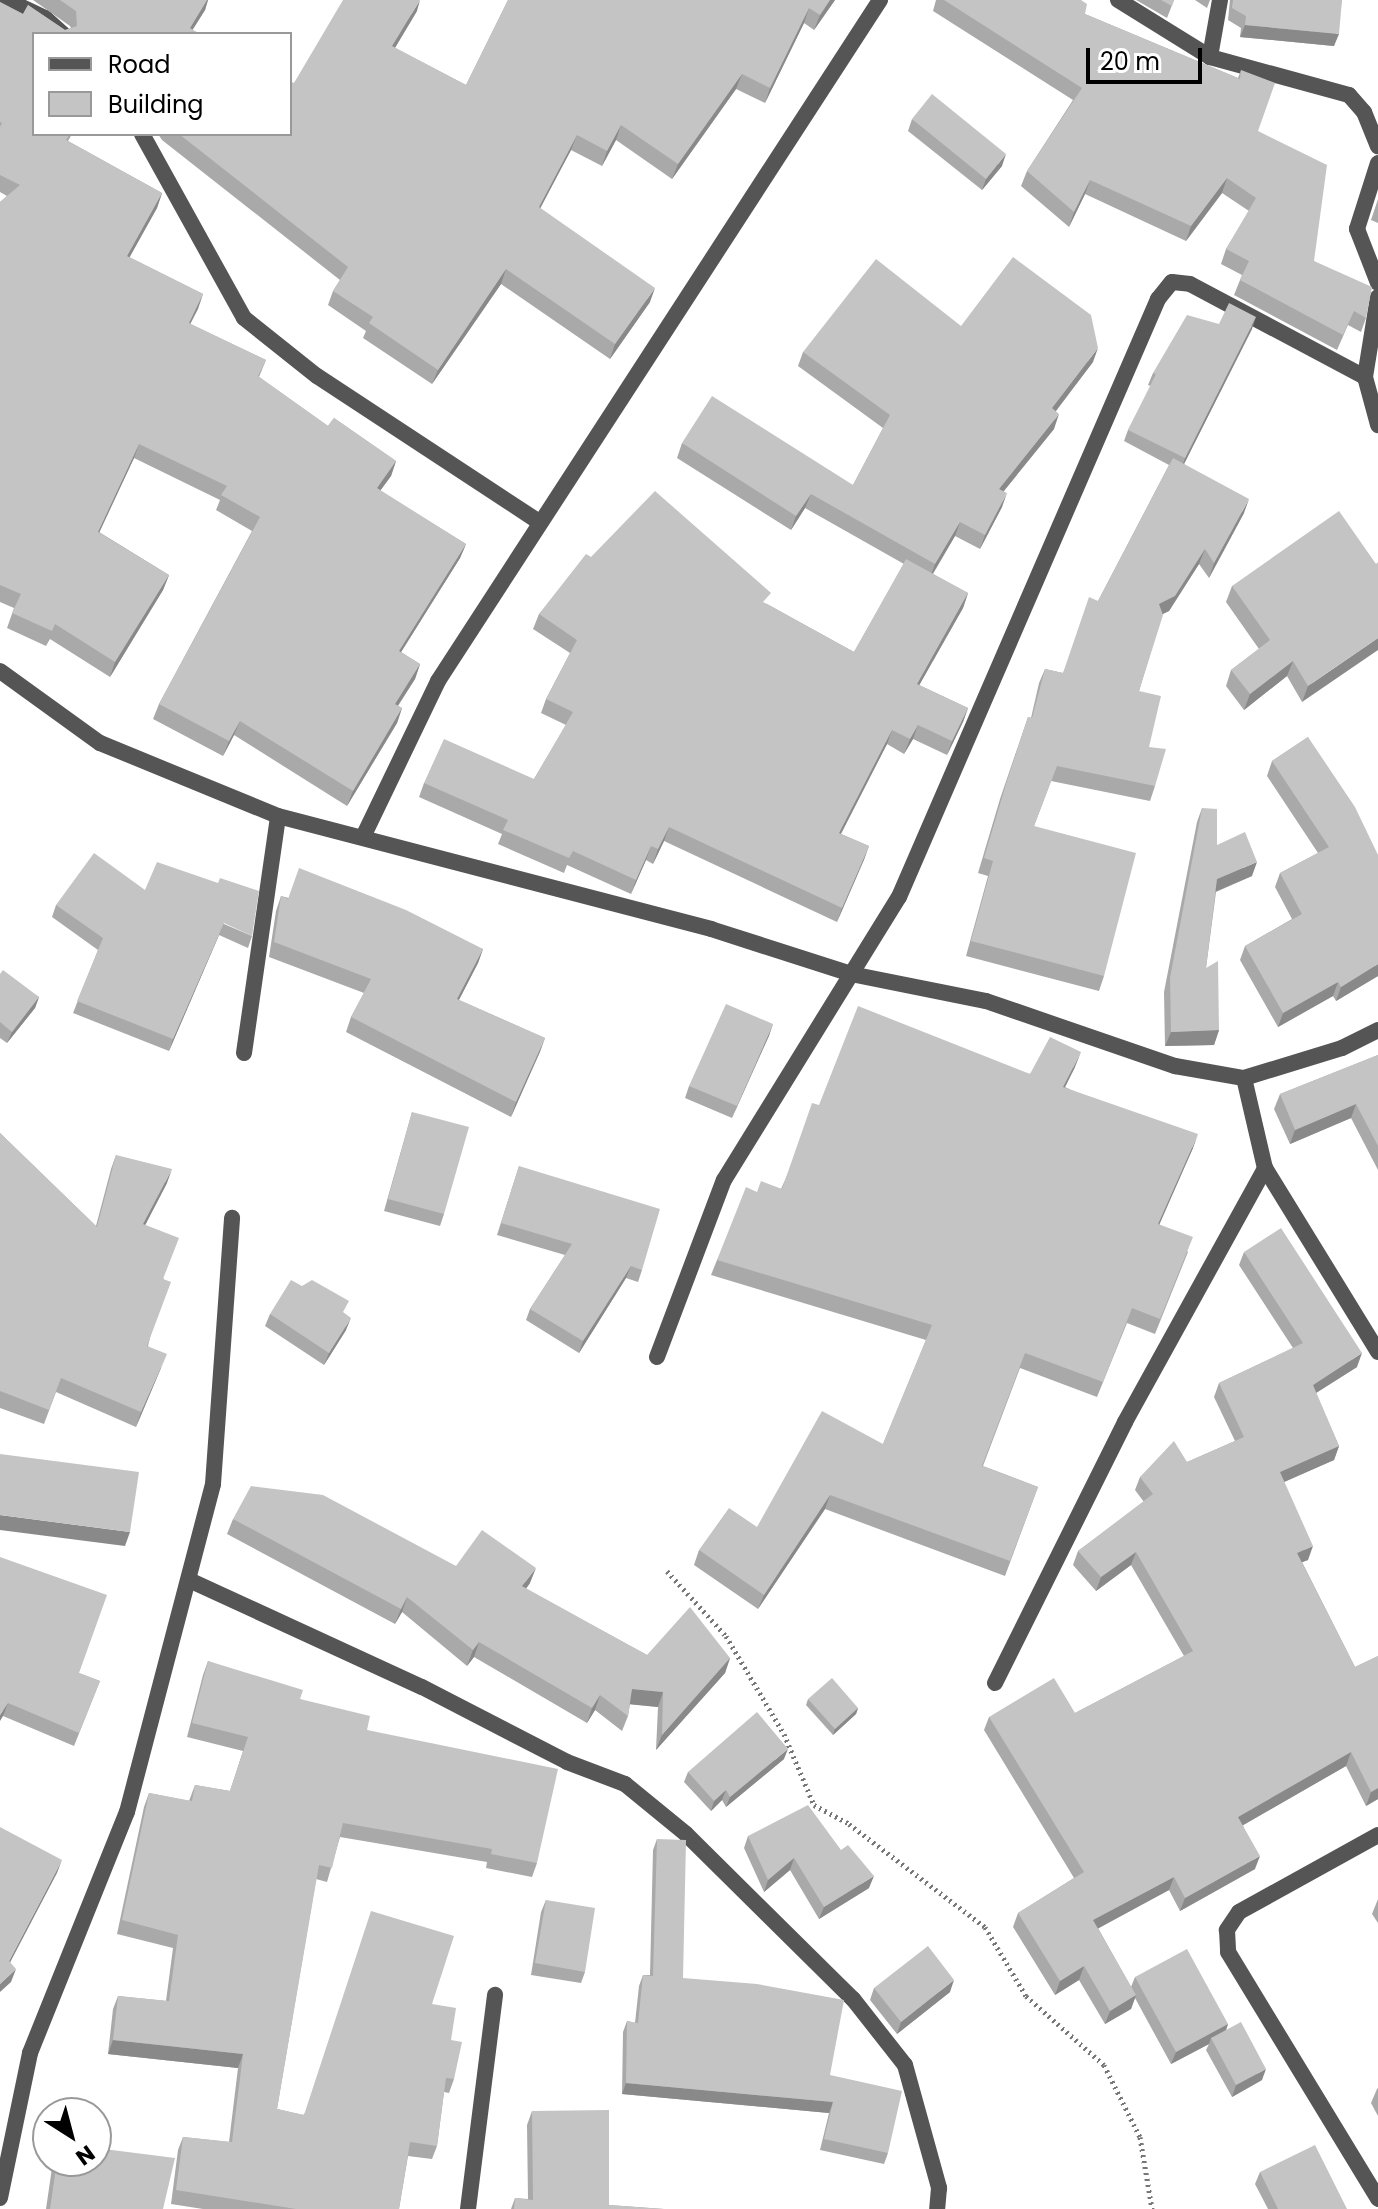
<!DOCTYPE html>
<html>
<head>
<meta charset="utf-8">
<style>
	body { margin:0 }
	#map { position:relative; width:1378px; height:2209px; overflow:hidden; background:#fff; font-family:Poppins,sans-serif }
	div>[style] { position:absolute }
	.path>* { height:5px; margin-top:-2.5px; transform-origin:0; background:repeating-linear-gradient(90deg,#777 0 2px,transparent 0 6px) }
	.street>* { height:16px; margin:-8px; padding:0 8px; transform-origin:8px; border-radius:8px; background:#555 }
	.wall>* { inset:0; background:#a9a9a9 }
	.shaded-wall>* { inset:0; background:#898989 }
	.building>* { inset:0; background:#c4c4c4 }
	span { translate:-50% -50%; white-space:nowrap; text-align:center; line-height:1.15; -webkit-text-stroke:8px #fff; paint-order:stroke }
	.legend { position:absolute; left:32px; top:32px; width:260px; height:104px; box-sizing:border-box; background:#fff; border:2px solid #999; margin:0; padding:10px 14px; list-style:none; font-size:24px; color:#000 }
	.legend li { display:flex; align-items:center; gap:16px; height:40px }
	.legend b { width:40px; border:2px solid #999 }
	.north { position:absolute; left:32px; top:2097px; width:80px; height:80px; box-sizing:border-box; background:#fff; border:2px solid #999; border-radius:50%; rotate:144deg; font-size:22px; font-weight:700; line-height:32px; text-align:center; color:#000 }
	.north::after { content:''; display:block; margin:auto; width:28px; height:36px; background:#000; clip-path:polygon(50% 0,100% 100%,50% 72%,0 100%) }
	.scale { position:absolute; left:1086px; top:48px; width:116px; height:36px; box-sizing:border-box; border:4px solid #000; border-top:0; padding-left:10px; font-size:24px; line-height:28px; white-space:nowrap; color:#000; -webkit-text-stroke:6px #fff; paint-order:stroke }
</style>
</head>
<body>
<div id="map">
	<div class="path">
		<i style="left:667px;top:1571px;width:88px;rotate:47.8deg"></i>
		<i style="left:726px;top:1636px;width:114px;rotate:59.4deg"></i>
		<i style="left:784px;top:1734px;width:77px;rotate:67.1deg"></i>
		<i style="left:814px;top:1805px;width:40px;rotate:28deg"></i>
		<i style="left:849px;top:1824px;width:171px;rotate:37.1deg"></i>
		<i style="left:985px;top:1927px;width:80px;rotate:59.3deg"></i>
		<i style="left:1026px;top:1996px;width:104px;rotate:41.5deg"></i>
		<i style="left:1104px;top:2065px;width:80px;rotate:63.4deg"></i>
		<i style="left:1140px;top:2137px;width:73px;rotate:80.5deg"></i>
	</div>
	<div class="street">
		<i style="left:7px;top:0;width:42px;rotate:25.3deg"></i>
		<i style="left:45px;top:18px;width:24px;rotate:42deg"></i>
		<i style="left:1118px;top:0;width:108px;rotate:31.8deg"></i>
		<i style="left:1220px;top:0;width:58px;rotate:100deg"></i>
		<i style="left:1210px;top:57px;width:144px;rotate:15.3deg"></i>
		<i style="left:1349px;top:95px;width:23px;rotate:49deg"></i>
		<i style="left:1364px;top:112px;width:37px;rotate:68deg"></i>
		<i style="left:142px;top:134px;width:210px;rotate:61deg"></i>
		<i style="left:244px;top:318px;width:93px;rotate:38.5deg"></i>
		<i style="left:317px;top:376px;width:264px;rotate:33.3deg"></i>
		<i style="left:1378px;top:163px;width:69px;rotate:107.7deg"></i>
		<i style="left:1357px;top:229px;width:58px;rotate:68.7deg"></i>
		<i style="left:1365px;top:377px;width:81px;rotate:-80.8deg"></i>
		<i style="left:0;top:671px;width:123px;rotate:35.8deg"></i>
		<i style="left:100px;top:743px;width:192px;rotate:22.3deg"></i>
		<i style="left:278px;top:816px;width:448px;rotate:14.6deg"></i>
		<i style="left:711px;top:929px;width:147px;rotate:17.8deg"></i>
		<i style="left:851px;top:974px;width:138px;rotate:11.3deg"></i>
		<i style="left:986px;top:1001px;width:200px;rotate:19deg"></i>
		<i style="left:1175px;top:1066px;width:70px;rotate:9.9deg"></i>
		<i style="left:1244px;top:1078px;width:102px;rotate:-17deg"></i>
		<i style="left:1342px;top:1048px;width:40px;rotate:-26.6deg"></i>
		<i style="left:363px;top:837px;width:173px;rotate:-64.3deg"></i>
		<i style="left:438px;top:681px;width:812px;rotate:-57.01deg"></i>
		<i style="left:244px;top:1053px;width:239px;rotate:-81.8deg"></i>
		<i style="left:1244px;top:1078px;width:92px;rotate:76.9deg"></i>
		<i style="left:1265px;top:1168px;width:216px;rotate:58.4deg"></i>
		<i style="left:657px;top:1357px;width:189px;rotate:-69.3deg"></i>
		<i style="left:724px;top:1180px;width:333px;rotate:-58.3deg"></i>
		<i style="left:899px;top:897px;width:652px;rotate:-66.58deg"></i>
		<i style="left:1158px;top:299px;width:22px;rotate:-51deg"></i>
		<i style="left:1172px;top:282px;width:18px;rotate:6deg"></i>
		<i style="left:1190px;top:284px;width:198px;rotate:28deg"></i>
		<i style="left:1365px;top:377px;width:50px;rotate:74.8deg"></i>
		<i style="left:189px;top:1580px;width:256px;rotate:24.7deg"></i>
		<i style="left:422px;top:1687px;width:163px;rotate:27.3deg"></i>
		<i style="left:567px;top:1762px;width:62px;rotate:20.8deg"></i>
		<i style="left:625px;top:1784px;width:79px;rotate:39.3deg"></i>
		<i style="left:686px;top:1834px;width:235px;rotate:44.7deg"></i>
		<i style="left:853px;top:1999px;width:84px;rotate:51.8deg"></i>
		<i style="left:905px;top:2065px;width:128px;rotate:74.5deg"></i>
		<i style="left:939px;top:2188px;width:21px;rotate:95deg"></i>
		<i style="left:995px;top:1683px;width:292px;rotate:-63.5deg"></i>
		<i style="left:1125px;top:1422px;width:290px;rotate:-61.1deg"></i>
		<i style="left:1378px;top:1835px;width:159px;rotate:151deg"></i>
		<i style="left:1239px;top:1912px;width:22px;rotate:124deg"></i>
		<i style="left:1227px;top:1930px;width:22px;rotate:87deg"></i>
		<i style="left:1228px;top:1952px;width:289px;rotate:58.7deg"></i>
		<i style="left:0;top:2198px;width:148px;rotate:-78.3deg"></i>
		<i style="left:30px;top:2053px;width:260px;rotate:-68.1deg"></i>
		<i style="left:127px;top:1812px;width:339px;rotate:-75.3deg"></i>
		<i style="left:213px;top:1484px;width:267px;rotate:-85.9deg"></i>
		<i style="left:468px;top:2209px;width:216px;rotate:-82.8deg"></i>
	</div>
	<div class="wall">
		<i style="clip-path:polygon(33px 0,208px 0,205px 10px,192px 30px,200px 34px,34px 34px,34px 134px,72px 134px,68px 141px,162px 193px,157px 208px,129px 257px,203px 294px,190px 324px,266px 360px,259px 377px,328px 426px,334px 418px,396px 461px,391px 476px,380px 491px,466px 544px,460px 558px,401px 652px,420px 664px,415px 679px,398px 706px,402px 708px,397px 723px,347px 806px,234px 735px,223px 756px,153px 719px,159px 704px,252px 531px,216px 510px,220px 500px,134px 458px,99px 532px,169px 575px,163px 590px,110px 677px,50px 639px,46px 646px,7px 628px,14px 608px,0 602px,0 202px,7px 196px,0 192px,0 2px,23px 14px,28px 5px,65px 30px,71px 28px,70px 26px)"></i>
		<i style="clip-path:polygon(508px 0,835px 0,814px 30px,804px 23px,765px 103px,736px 89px,672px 179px,616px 140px,602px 166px,571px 150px,540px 208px,650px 302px,610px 359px,501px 284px,432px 384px,363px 338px,366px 331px,328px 305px,333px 291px,340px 280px,162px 140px,158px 134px,290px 134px,294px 83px,417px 11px,395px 48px,466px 85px)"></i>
		<i style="clip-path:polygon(936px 0,1081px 0,1085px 14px,1238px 78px,1241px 70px,1258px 131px,1314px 261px,1366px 318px,1361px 332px,1348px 325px,1337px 350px,1234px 295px,1242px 275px,1221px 264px,1226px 249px,1249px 211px,1222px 193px,1186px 241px,1085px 194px,1069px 227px,1021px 186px,1027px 171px,1073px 100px,933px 11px)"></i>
		<i style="clip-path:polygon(1136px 0,1174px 0,1167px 18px)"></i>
		<i style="clip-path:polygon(1195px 0,1210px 0,1207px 8px)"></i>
		<i style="clip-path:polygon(1230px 0,1342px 0,1334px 46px,1240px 37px,1241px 28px,1228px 20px)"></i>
		<i style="clip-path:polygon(912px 119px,1002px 166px,982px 190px,908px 131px)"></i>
		<i style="clip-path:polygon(1378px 199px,1378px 223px,1371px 220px)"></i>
		<i style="clip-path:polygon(1219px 324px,1252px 329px,1184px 464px,1244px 513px,1209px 578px,1199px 564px,1169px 611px,1162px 614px,1139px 691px,1155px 786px,1150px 801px,1051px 781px,1034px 826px,1104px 976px,1099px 991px,966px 956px,988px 876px,978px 873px,1000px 799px,1028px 717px,1031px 718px,1039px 683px,1045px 669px,1063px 673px,1098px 601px,1169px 465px,1124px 441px,1128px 430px,1151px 386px,1148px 385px,1153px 373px)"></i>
		<i style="clip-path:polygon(961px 326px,1093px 362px,1055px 411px,1054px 429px,1004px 491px,1002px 507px,980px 549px,955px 536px,933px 574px,968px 593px,963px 608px,919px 685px,968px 708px,963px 722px,947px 755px,913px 739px,904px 754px,887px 744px,841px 834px,869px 846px,837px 922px,664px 841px,653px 864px,646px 860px,631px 894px,567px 865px,564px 873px,498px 844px,502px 834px,419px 797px,424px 783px,534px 779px,566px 725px,541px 713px,546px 699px,570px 653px,533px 629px,539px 614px,591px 557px,767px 604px,854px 652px,904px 564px,805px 508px,791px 530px,677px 458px,682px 443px,853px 485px,883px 428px,798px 366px,803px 352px)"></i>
		<i style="clip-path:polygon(1376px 564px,1302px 702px,1287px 676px,1244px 710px,1226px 686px,1231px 670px,1259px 649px,1226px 602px,1232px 586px)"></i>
		<i style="clip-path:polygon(1308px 737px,1378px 976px,1336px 1001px,1333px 996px,1278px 1027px,1240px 960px,1245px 946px,1292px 919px,1275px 887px,1280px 873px,1318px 853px,1267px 776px,1272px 761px)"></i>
		<i style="clip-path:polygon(1202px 808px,1217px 845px,1252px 876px,1216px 892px,1206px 968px,1219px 1030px,1214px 1045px,1165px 1046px,1164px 992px,1197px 822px)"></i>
		<i style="clip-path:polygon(145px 890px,252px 936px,248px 948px,219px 935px,169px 1051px,73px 1013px,98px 950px,52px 917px,56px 905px)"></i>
		<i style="clip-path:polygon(281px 896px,483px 949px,478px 963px,459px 1000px,545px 1038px,511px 1117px,346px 1032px,351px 1017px,364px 993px,269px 957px,276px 911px)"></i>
		<i style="clip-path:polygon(0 974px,39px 997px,35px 1008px,7px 1043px,0 1038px)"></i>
		<i style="clip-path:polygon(773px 1024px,732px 1118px,685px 1098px,689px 1086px)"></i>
		<i style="clip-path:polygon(1378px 1055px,1378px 1170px,1351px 1118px,1290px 1144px,1274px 1109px,1280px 1094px)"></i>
		<i style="clip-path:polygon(1075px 1067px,1065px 1087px,1193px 1148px,1159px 1224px,1188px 1252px,1155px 1334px,1127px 1323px,1097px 1397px,1020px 1368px,983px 1466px,1038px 1487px,1005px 1576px,825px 1509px,758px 1609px,694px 1565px,699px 1550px,757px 1527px,883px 1444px,926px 1340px,711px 1275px,717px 1260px,757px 1192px,781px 1189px,819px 1105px)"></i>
		<i style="clip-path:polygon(412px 1112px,444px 1214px,440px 1226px,384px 1211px)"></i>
		<i style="clip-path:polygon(0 1133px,96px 1226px,111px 1169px,116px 1155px,167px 1183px,145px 1225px,164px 1280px,148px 1346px,161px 1368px,136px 1427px,56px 1392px,44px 1424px,0 1408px)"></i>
		<i style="clip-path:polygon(519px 1166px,642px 1270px,638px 1282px,626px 1278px,579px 1353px,526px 1320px,530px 1309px,565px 1255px,497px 1235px)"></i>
		<i style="clip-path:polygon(1244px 1252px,1357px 1367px,1316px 1393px,1339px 1446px,1334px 1460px,1284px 1482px,1308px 1560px,1302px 1562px,1355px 1667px,1378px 1656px,1378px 1799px,1366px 1806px,1346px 1766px,1243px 1825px,1255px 1869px,1180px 1911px,1169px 1890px,1098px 1928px,1131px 1987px,1135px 1977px,1228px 2024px,1226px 2030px,1262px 2080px,1232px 2097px,1206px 2050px,1209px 2044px,1171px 2064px,1135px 1998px,1131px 2009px,1105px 2024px,1079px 1980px,1055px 1995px,1013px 1927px,1018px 1913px,1074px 1878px,984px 1730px,989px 1717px,1075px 1713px,1184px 1656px,1131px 1565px,1096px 1591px,1073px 1565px,1078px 1551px,1144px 1502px,1135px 1490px,1140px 1477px,1187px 1462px,1235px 1441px,1214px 1397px,1219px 1383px,1293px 1348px,1239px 1265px)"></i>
		<i style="clip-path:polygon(344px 1313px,346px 1330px,324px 1365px,265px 1326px,270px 1314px)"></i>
		<i style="clip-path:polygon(233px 1519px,456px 1566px,530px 1583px,526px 1589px,647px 1655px,730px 1658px,725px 1673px,656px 1750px,658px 1707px,630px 1704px,628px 1716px,622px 1731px,595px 1710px,587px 1723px,474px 1657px,467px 1666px,402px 1612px,395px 1624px,227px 1534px)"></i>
		<i style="clip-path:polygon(0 1557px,79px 1673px,100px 1681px,74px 1746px,3px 1716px)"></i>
		<i style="clip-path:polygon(208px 1661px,300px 1699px,367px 1730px,537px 1863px,532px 1877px,486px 1868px,487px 1862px,340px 1837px,327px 1882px,316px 1879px,277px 2109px,303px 2115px,432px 2004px,451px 2040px,454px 2079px,449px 2093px,444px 2092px,437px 2146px,432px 2159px,408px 2156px,399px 2209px,203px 2209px,171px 2204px,178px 2150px,183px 2137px,229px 2142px,238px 2068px,108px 2054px,113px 2009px,118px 1996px,166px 2001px,173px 1948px,117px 1934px,144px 1807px,149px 1793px,189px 1801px,195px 1785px,230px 1791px,243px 1751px,187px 1737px,203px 1675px)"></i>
		<i style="clip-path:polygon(808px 1699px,858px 1708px,856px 1714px,833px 1735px,806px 1705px)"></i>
		<i style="clip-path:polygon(784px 1759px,726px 1807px,722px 1800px,711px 1811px,684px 1782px,688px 1772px)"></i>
		<i style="clip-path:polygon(748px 1836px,869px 1888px,819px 1919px,790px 1870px,764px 1892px,744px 1848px)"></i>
		<i style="clip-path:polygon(657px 1839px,683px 1978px,830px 2075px,888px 2153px,884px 2164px,820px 2150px,829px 2113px,622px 2094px,623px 2032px,627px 2021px,635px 2023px,639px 1986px,643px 1975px,650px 1975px,653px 1850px)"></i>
		<i style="clip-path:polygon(1378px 1899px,1378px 1923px,1372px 1914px)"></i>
		<i style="clip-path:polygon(546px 1900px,585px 1972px,581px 1983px,531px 1975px,541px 1912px)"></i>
		<i style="clip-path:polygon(874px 1988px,950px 1992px,897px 2034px,870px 2000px)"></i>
		<i style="clip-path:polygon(1378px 2088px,1378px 2116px,1371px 2103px,1377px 2089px)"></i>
		<i style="clip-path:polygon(532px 2111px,609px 2205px,664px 2209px,511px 2209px,515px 2198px,528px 2199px,527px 2125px)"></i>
		<i style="clip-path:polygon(53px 2161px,96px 2161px,163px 2209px,46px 2209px)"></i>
		<i style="clip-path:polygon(1260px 2172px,1347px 2209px,1268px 2209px,1255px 2184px)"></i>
	</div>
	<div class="shaded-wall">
		<i style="clip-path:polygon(207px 0,208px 0,205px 10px,190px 34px,190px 28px)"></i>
		<i style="clip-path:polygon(420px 0,417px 11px,387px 61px,392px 46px)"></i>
		<i style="clip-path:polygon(830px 0,835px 0,814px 30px,820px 15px)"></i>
		<i style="clip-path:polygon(809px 8px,804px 23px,765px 103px,770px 88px)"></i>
		<i style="clip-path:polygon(1245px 25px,1339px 34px,1334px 46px,1240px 37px)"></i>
		<i style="clip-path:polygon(742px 74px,736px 89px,672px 179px,678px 164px)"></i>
		<i style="clip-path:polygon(621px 125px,616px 140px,602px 166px,607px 151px)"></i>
		<i style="clip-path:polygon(577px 135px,571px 150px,533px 222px,539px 207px)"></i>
		<i style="clip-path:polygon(1006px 154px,1002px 166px,982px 190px,986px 179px)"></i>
		<i style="clip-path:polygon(1227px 178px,1222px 193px,1186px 241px,1191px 226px)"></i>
		<i style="clip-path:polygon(1090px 180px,1085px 194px,1069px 227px,1074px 212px)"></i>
		<i style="clip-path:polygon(162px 193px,157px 208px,122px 271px,127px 256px)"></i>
		<i style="clip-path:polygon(506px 269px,501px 284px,432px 384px,438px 370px)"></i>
		<i style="clip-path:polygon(655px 288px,650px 302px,610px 359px,615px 344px)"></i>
		<i style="clip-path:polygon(203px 294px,198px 309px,183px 338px,189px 323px)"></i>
		<i style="clip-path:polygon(1256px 317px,1252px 329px,1181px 470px,1185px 458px)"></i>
		<i style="clip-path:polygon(1098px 348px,1093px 362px,1047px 423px,1052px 408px)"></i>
		<i style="clip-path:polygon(1059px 414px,1054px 429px,994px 503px,999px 489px)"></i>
		<i style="clip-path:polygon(139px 444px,134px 458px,93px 546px,98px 532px)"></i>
		<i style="clip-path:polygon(396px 461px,391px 476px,371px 503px,377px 488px)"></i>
		<i style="clip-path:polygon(1007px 493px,1002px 507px,980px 549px,985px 535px)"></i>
		<i style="clip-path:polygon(811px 494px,805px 508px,791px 530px,796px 516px)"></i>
		<i style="clip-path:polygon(1249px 499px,1244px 513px,1209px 578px,1214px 563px)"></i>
		<i style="clip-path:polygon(960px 522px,955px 536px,930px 578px,935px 564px)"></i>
		<i style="clip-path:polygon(466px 544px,460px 558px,393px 665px,399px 651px)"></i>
		<i style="clip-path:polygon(1205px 549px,1199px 564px,1169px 611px,1153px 619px,1159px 604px)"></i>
		<i style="clip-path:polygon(169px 575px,163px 590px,110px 677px,115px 662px)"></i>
		<i style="clip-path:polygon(968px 593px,963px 608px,912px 698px,917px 684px)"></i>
		<i style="clip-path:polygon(1378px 638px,1378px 650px,1302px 702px,1308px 686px)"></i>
		<i style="clip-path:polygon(1293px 661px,1287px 676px,1244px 710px,1250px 694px)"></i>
		<i style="clip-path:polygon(420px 664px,415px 679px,389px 719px,395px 704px)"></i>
		<i style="clip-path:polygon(402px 708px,397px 723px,347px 806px,353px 791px)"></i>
		<i style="clip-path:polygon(968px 708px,963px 722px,947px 755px,952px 741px)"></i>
		<i style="clip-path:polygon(240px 721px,234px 735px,223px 756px,229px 741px)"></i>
		<i style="clip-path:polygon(918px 725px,913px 739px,904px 754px,910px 739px)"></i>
		<i style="clip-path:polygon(892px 730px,887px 744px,834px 847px,839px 833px)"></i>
		<i style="clip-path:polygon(669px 827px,664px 841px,653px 864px,658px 849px)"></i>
		<i style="clip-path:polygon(651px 846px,646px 860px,631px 894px,636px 880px)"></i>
		<i style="clip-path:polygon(869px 846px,864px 860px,837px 922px,842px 908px)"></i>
		<i style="clip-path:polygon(1257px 862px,1252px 876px,1212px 893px,1217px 879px)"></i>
		<i style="clip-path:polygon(224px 923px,219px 935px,169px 1051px,173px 1039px)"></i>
		<i style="clip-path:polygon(483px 949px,478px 963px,452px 1013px,457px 999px)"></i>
		<i style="clip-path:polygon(1378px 964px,1378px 976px,1336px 1001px,1341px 987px)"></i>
		<i style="clip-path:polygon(1338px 982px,1333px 996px,1278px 1027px,1283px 1013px)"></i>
		<i style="clip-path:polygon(39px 997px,35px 1008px,7px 1043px,12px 1032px)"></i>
		<i style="clip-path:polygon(773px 1024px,769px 1036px,732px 1118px,737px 1106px)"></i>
		<i style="clip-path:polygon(1219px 1030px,1214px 1045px,1165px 1046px,1171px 1032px)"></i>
		<i style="clip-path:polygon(545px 1038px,540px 1052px,511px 1117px,516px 1102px)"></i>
		<i style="clip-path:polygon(1081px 1052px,1075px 1067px,1058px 1101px,1063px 1087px)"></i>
		<i style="clip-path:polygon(1356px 1104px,1351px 1118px,1290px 1144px,1295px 1130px)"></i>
		<i style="clip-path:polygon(1198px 1134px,1193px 1148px,1153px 1239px,1158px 1224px)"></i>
		<i style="clip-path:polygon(172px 1169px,167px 1183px,138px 1239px,143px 1224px)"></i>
		<i style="clip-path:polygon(631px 1266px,626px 1278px,579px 1353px,583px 1341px)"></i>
		<i style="clip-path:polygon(351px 1318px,346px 1330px,324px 1365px,329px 1353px)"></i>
		<i style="clip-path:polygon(1362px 1353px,1357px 1367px,1308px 1398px,1313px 1385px)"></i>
		<i style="clip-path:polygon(167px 1354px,161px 1368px,136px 1427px,141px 1412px)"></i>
		<i style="clip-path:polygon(1339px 1446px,1334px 1460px,1275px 1486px,1280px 1472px)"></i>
		<i style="clip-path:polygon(830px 1495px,825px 1509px,758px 1609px,764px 1595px)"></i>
		<i style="clip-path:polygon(0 1515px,130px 1532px,125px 1546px,0 1530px)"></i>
		<i style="clip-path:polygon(1313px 1546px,1308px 1560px,1292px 1566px,1297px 1553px)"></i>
		<i style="clip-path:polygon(1136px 1552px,1131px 1565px,1096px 1591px,1101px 1577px)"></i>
		<i style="clip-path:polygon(536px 1568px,530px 1583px,516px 1601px,522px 1586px)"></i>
		<i style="clip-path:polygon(407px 1597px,402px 1612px,395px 1624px,401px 1609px)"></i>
		<i style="clip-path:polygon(479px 1642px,474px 1657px,467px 1666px,473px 1650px)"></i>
		<i style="clip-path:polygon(730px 1658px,725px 1673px,656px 1750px,662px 1735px)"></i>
		<i style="clip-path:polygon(632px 1689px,663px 1692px,658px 1707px,627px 1704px)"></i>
		<i style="clip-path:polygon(600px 1695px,595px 1710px,587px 1723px,592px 1708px)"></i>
		<i style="clip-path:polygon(8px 1703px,3px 1716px,0 1721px,0 1715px)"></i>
		<i style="clip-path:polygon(858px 1708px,856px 1714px,833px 1735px,835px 1729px)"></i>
		<i style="clip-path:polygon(788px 1749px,784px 1759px,726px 1807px,730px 1797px)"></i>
		<i style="clip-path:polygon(1351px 1752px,1346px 1766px,1233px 1831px,1238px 1817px)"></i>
		<i style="clip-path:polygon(1378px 1788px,1378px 1799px,1366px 1806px,1371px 1792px)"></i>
		<i style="clip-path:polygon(726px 1790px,722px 1800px,711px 1811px,714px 1801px)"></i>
		<i style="clip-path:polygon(1260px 1856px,1255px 1869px,1180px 1911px,1185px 1898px)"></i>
		<i style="clip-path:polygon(794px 1858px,790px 1870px,764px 1892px,768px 1880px)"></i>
		<i style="clip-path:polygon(62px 1860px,57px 1873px,4px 1974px,9px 1961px)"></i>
		<i style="clip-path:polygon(874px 1876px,869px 1888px,819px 1919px,824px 1907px)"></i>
		<i style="clip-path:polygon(1174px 1877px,1169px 1890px,1088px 1934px,1093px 1920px)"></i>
		<i style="clip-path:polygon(1084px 1966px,1079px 1980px,1055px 1995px,1060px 1981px)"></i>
		<i style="clip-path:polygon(16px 1969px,11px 1982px,0 1992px,0 1984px)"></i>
		<i style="clip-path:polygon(954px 1980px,950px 1992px,897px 2034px,901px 2022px)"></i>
		<i style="clip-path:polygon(1136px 1995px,1131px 2009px,1105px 2024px,1110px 2011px)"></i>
		<i style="clip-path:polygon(1228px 2024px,1224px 2036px,1211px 2038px,1209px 2044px,1171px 2064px,1176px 2052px)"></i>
		<i style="clip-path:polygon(113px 2040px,243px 2054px,238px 2068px,108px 2054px)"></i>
		<i style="clip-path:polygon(1266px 2069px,1262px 2080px,1232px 2097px,1236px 2085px)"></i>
		<i style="clip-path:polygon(626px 2083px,833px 2102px,829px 2113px,622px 2094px)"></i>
	</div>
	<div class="building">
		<i style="clip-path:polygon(60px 0,207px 0,190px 28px,200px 34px,34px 34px,34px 134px,70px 134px,66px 140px,162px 193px,127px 256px,203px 294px,189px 323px,266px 360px,258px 376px,328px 426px,334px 418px,396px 461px,377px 488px,466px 544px,399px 651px,420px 664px,395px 704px,402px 708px,353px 791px,240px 721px,229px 741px,159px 704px,260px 517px,221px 495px,227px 486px,139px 444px,98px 532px,169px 575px,115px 662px,55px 624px,52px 631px,12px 613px,21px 594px,0 585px,0 202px,20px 185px,0 175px,0 127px,2px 123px,0 122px,0 2px,23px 14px,28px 5px,65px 30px,77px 26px,76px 11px)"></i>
		<i style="clip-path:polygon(343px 0,420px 0,392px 46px,466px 85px,508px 0,830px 0,820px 15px,809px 8px,770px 88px,742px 74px,678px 164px,621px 125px,607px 151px,577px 135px,539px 207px,655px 288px,615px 344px,506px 269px,438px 370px,369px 323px,373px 317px,333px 291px,348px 267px,179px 134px,290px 134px,290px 81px,294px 83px)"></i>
		<i style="clip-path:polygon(944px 0,1081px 0,1087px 4px,1085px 14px,1240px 79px,1241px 70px,1275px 83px,1258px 131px,1327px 165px,1314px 261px,1372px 287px,1366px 318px,1354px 311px,1343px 335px,1240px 280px,1249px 261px,1226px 249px,1256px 198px,1227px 178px,1191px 226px,1090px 180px,1074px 212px,1027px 171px,1082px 88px)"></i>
		<i style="clip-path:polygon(1161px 0,1174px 0,1172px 6px)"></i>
		<i style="clip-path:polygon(1233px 0,1342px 0,1339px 34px,1245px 25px,1246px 16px,1232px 8px)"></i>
		<i style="clip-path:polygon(932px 94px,1006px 154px,986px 179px,912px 119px)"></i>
		<i style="clip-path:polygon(1013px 257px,1091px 315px,1098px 348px,1052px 408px,1059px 414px,999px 489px,1007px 493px,985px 535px,960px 522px,935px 564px,811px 494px,796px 516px,682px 443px,712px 396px,853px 485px,890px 415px,803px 352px,876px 259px,961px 326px)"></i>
		<i style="clip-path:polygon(1229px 303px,1256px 317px,1185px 458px,1128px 430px,1156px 374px,1153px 373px,1187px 315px,1219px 324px)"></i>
		<i style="clip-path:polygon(1173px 458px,1249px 499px,1214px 563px,1205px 549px,1175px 596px,1159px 604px,1163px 615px,1139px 691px,1161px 696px,1149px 747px,1166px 749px,1155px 786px,1057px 766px,1034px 826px,1136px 853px,1104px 976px,971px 941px,993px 861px,984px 858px,1006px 784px,1028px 717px,1032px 718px,1045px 669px,1063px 673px,1089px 597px,1098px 601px)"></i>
		<i style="clip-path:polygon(655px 491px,771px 593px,763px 602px,854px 652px,906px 559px,968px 593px,917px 684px,968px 708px,952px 741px,918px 725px,910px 739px,892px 730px,839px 833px,869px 846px,842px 908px,669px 827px,658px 849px,651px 846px,636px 880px,573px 851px,569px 858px,503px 830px,508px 820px,424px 783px,444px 739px,534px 779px,573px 712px,546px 699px,577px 640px,539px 614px,586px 554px,591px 557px)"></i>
		<i style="clip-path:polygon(1339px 511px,1376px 564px,1378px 562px,1378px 638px,1308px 686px,1293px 661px,1250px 694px,1231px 670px,1270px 640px,1232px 586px)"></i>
		<i style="clip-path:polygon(1308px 737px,1355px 807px,1378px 855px,1378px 964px,1341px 987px,1338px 982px,1283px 1013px,1245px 946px,1302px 914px,1280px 873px,1329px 847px,1272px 761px)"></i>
		<i style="clip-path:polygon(1202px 808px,1217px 809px,1217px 845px,1245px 832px,1257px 862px,1217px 879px,1206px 968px,1218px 961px,1219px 1030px,1171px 1032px,1170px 978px)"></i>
		<i style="clip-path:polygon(94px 853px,145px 890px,157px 862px,218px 883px,220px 878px,259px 891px,252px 936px,224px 923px,173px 1039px,77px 1001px,103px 938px,56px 905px)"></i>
		<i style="clip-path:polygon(299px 868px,406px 910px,483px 949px,457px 999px,545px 1038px,516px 1102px,351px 1017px,371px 979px,274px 942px,281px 896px,288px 899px)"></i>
		<i style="clip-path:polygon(3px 970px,39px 997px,12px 1032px,0 1022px,0 974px)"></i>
		<i style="clip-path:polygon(726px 1004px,773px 1024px,737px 1106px,689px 1086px)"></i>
		<i style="clip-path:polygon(858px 1006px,1030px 1074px,1050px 1037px,1081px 1052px,1063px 1087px,1198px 1134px,1158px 1224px,1193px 1237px,1160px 1319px,1132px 1308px,1103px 1382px,1025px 1353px,982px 1466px,1038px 1487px,1010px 1561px,830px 1495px,764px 1595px,699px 1550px,729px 1508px,757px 1527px,822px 1411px,883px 1444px,932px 1325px,717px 1260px,746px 1187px,757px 1192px,761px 1181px,782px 1189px,812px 1103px,819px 1105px)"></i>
		<i style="clip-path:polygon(1378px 1055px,1378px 1146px,1356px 1104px,1295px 1130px,1280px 1094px)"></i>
		<i style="clip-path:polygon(412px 1112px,469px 1127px,444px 1214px,388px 1199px)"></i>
		<i style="clip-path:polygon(0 1133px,97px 1227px,116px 1155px,172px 1169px,143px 1224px,179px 1238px,163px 1279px,171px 1282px,147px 1346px,167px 1354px,141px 1412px,61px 1378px,49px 1410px,0 1391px)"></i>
		<i style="clip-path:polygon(519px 1166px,660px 1209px,642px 1270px,631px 1266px,583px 1341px,530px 1309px,572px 1244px,501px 1223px)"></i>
		<i style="clip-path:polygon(1281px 1228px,1362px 1353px,1313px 1385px,1339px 1446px,1280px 1472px,1313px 1546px,1297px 1553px,1355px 1667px,1378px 1656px,1378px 1788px,1371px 1792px,1351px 1752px,1238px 1817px,1260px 1856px,1185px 1898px,1174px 1877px,1093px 1920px,1136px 1995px,1110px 2011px,1084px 1966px,1060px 1981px,1018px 1913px,1084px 1872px,989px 1717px,1054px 1678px,1075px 1713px,1193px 1651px,1136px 1552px,1101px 1577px,1078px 1551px,1153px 1494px,1140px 1477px,1174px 1441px,1187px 1462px,1244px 1437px,1219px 1383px,1303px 1343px,1244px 1252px)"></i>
		<i style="clip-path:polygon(291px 1280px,302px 1286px,312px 1280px,349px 1301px,343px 1312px,351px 1318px,329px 1353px,270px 1314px)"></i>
		<i style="clip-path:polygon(0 1454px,139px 1472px,130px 1532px,0 1515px)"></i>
		<i style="clip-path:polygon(251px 1486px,323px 1495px,456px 1566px,482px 1530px,536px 1568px,522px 1586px,647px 1655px,690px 1607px,730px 1658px,662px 1735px,663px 1692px,632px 1689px,628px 1716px,600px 1695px,592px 1708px,479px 1642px,473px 1650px,407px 1597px,401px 1609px,233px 1519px)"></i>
		<i style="clip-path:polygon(0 1557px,107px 1595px,79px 1673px,100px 1681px,79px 1733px,8px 1703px,0 1715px)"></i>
		<i style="clip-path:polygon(208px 1661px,303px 1690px,300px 1699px,370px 1716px,367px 1730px,558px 1769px,537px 1863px,491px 1854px,492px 1849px,343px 1823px,332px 1868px,319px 1865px,277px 2109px,304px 2115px,371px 1911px,454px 1936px,432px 2004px,456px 2008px,451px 2040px,462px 2042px,454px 2079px,446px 2078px,437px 2146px,410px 2142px,399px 2209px,296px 2209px,176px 2190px,183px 2137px,232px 2142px,243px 2054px,113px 2040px,118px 1996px,169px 2001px,178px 1935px,122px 1920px,149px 1793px,192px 1801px,195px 1785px,230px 1791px,248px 1737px,192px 1723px)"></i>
		<i style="clip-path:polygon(832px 1678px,858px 1708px,835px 1729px,808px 1699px)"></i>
		<i style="clip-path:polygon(757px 1712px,788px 1749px,730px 1797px,726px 1790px,714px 1801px,688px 1772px)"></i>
		<i style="clip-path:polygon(808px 1805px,841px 1850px,848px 1845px,874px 1876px,824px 1907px,794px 1858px,768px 1880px,748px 1836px)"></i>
		<i style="clip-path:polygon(0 1827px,62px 1860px,9px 1961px,16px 1969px,0 1984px)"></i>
		<i style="clip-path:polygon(657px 1839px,686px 1840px,683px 1978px,757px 1984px,844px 2000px,830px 2075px,902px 2091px,888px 2153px,824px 2139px,833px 2102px,626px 2083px,627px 2021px,638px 2023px,643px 1975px,653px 1976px)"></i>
		<i style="clip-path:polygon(546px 1900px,595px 1908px,585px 1972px,535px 1963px)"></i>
		<i style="clip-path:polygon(928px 1946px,954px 1980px,901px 2022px,874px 1988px)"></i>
		<i style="clip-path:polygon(1187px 1949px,1228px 2024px,1176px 2052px,1135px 1977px)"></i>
		<i style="clip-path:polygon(1241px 2022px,1266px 2069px,1236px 2085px,1211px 2038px)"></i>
		<i style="clip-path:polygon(609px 2110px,609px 2205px,664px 2209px,514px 2209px,515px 2198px,533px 2200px,532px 2111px)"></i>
		<i style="clip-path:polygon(1315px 2145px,1347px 2209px,1278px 2209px,1260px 2172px)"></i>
		<i style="clip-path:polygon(96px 2148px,175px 2158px,163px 2209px,50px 2209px,57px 2161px,96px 2161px)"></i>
	</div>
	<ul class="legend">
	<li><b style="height:10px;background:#555"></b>Road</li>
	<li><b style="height:22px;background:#c4c4c4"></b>Building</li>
	</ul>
	<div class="north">N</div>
	<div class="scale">20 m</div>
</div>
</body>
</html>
